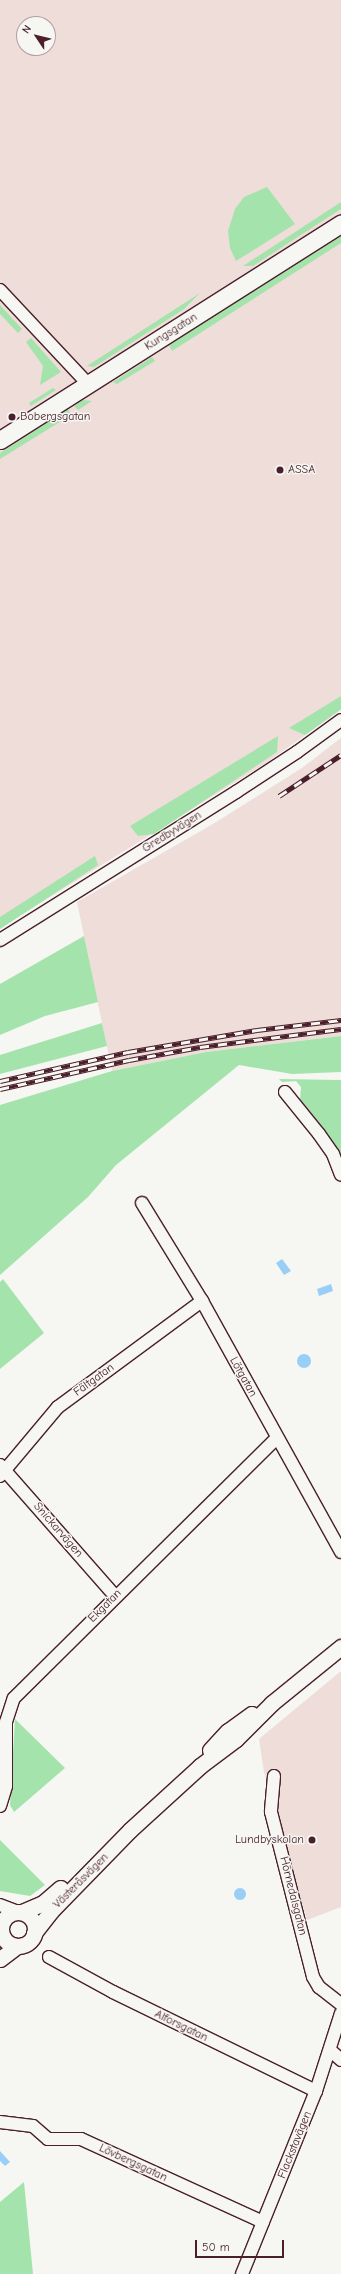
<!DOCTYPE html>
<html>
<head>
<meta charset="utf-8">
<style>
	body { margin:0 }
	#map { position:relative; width:341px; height:2274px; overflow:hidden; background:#f6f6f2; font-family:"Comic Neue",sans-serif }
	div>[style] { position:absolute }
	.built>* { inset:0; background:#eeddd8 }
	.green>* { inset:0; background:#a4e4ac }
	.water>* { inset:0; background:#99cff7 }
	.round { border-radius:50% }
	.roads { filter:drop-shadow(1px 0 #4a1f2b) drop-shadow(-1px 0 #4a1f2b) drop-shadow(0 1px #4a1f2b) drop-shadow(0 -1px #4a1f2b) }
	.minor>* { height:12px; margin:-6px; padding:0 6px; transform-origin:6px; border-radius:6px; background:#f6f6f2 }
	.tertiary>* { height:15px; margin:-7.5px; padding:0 7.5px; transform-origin:7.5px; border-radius:7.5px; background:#f6f6f2 }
	.tertiary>.ring { margin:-7.5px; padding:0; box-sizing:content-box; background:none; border:15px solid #f6f6f2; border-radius:50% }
	.secondary>* { height:17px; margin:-8.5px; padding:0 8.5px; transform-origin:8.5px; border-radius:8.5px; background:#f6f6f2 }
	.rail>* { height:4.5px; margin-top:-2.25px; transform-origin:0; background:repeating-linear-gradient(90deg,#f6f6f2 0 9px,#4a1f2b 0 18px); box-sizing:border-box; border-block:1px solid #4a1f2b }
	.dots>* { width:11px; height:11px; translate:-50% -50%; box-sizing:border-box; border:2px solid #f6f6f2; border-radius:50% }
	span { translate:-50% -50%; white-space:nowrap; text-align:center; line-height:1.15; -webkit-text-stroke:3px #f6f6f2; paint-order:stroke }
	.street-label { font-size:12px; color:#4a1f2b }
	.poi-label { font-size:12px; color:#4a1f2b }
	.left { translate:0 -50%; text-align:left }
	.right { translate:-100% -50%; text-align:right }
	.north { position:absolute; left:16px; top:16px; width:40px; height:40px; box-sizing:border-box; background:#f6f6f2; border:1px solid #b1a0a2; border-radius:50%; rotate:305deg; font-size:11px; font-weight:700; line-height:16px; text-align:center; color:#4a1f2b }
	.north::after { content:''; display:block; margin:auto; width:14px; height:18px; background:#4a1f2b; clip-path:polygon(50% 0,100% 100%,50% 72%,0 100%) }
	.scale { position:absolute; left:195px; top:2240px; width:89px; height:18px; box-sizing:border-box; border:2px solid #4a1f2b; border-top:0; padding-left:5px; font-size:12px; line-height:14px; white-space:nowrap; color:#4a1f2b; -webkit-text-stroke:3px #f6f6f2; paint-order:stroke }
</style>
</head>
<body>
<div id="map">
	<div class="built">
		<i style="clip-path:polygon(evenodd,0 0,341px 0,341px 710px,263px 765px,0 928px,0 0,24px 24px,48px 24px,48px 48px,24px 48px,24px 24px)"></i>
		<i style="clip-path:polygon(341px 738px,341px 1036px,206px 1052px,112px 1071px,77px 902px,213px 824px,302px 768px)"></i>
		<i style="clip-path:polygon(341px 1671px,341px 1907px,307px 1920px,264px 1772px,259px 1739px)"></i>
	</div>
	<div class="green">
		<i style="clip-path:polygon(267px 187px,295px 224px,236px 261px,230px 248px,228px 231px,235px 209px,244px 197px)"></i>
		<i style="clip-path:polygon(341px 202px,341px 209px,253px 266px,243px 266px)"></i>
		<i style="clip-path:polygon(341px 236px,341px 243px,172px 351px,169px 345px)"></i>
		<i style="clip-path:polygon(200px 293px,184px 309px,94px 367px,87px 366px)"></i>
		<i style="clip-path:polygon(0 305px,22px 329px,18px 333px,0 314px)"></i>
		<i style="clip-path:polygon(31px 338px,61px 372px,40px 385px,43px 366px,26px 342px)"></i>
		<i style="clip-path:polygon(152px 357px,155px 361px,117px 384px,113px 382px)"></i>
		<i style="clip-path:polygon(53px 388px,56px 390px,31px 406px,29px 403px)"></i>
		<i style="clip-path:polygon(83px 400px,92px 401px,78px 410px,74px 406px)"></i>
		<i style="clip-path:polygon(68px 409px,71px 415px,0 459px,0 453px)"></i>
		<i style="clip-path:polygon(341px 696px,341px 709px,305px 735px,289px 728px)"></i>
		<i style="clip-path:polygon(278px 736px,277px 752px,154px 834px,138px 836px,130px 826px)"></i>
		<i style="clip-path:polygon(95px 856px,98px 865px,0 929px,0 917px)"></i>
		<i style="clip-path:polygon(84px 936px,98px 1002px,45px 1016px,0 1035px,0 984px)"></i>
		<i style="clip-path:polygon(102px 1023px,107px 1046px,0 1074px,0 1055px)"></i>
		<i style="clip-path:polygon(341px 1036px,341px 1072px,292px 1074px,239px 1065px,116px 1165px,88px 1197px,0 1275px,0 1105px,112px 1071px,206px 1052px)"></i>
		<i style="clip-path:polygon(279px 1079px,341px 1080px,341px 1160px,332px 1143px,300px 1101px,301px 1087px,296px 1081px,282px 1082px)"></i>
		<i style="clip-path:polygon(3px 1279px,44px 1333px,0 1369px,0 1282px)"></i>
		<i style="clip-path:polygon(15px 1719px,65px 1768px,14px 1812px,10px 1805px)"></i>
		<i style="clip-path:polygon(0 1840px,45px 1885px,30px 1896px,0 1891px)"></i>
		<i style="clip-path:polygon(24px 2182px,33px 2274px,0 2274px,0 2202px)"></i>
	</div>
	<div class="water">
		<i style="clip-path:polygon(282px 1259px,291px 1271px,284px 1275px,276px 1263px)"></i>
		<i style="clip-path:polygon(331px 1284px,333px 1291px,319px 1296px,317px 1289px)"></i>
		<i class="round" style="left:297px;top:1354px;width:14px;height:14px"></i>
		<i class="round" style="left:234px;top:1888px;width:12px;height:12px"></i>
		<i style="clip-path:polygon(0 2151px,10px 2162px,5px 2166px,0 2161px)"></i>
	</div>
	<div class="roads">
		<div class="minor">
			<i style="left:0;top:290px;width:129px;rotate:46.9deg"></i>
			<i style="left:0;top:940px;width:279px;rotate:-32.1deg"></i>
			<i style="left:236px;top:792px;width:73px;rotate:-33.3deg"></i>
			<i style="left:297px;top:752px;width:54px;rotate:-36deg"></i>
			<i style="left:285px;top:1092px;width:54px;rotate:51deg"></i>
			<i style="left:319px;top:1134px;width:24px;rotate:55deg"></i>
			<i style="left:333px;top:1154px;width:22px;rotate:69deg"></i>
			<i style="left:142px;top:1203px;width:115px;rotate:58.5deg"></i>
			<i style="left:202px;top:1301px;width:287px;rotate:61deg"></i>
			<i style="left:0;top:1465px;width:174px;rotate:48.7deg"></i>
			<i style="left:0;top:1476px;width:90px;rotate:-50deg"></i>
			<i style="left:58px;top:1407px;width:179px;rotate:-36.4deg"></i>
			<i style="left:274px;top:1776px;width:36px;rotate:95deg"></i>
			<i style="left:271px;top:1812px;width:170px;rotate:75.7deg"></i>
			<i style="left:313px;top:1977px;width:12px;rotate:59deg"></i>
			<i style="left:319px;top:1987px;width:28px;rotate:38deg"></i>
			<i style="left:0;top:1806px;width:21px;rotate:-73deg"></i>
			<i style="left:6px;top:1786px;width:64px;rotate:-90deg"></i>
			<i style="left:6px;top:1722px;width:25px;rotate:-72deg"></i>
			<i style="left:14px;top:1698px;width:370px;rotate:-44.7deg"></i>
			<i style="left:0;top:1905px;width:19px;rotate:21deg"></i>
			<i style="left:0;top:1925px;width:1px;rotate:45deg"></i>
			<i style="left:49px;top:1957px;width:73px;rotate:28.7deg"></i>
			<i style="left:113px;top:1992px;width:226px;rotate:26deg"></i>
			<i style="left:330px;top:2050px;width:15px;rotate:42deg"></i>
			<i style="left:0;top:2122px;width:33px;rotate:7deg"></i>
			<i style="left:33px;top:2126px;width:20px;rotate:41deg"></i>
			<i style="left:48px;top:2139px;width:33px"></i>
			<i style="left:81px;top:2139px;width:200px;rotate:24.5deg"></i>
			<i style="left:242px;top:2274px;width:197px;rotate:-68deg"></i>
			<i style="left:316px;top:2091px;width:82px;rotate:-72.2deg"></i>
		</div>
		<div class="tertiary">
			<i style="left:210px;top:1750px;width:26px;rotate:-47deg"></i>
			<i style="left:228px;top:1731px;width:29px;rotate:-36deg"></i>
			<i class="ring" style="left:1px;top:1912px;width:19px;height:19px"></i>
			<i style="left:22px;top:1912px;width:23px;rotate:-23deg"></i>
			<i style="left:43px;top:1903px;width:23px;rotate:-41deg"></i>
			<i style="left:34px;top:1933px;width:28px;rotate:-52deg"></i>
			<i style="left:51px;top:1911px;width:113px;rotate:-45.7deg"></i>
			<i style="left:130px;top:1830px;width:95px;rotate:-42.4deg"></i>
			<i style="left:200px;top:1766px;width:45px;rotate:-36.9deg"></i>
			<i style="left:236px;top:1739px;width:51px;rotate:-45deg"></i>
			<i style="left:272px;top:1703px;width:89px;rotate:-39.1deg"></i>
			<i style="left:0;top:1959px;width:21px;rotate:-37deg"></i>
		</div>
		<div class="secondary">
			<i style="left:0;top:440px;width:404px;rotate:-32.4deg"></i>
		</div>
	</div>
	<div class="rail">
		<i style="left:279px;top:796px;width:74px;rotate:-33.5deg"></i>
		<i style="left:0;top:1081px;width:131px;rotate:-12.8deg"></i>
		<i style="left:128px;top:1052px;width:131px;rotate:-9.7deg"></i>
		<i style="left:257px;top:1030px;width:85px;rotate:-6.8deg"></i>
		<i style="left:0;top:1089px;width:132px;rotate:-12.7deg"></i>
		<i style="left:129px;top:1060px;width:72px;rotate:-10.4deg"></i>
		<i style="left:200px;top:1047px;width:142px;rotate:-7.3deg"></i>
	</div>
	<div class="dots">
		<i style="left:12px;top:417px;background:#4a1f2b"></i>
		<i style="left:280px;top:470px;background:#4a1f2b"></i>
		<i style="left:312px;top:1840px;background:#4a1f2b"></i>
	</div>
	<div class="street-label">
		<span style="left:171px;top:332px;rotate:-32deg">Kungsgatan</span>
		<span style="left:172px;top:832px;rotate:-32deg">Gredbyvägen</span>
		<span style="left:243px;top:1377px;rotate:61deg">Lötgatan</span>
		<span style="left:94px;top:1380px;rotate:-36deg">Fältgatan</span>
		<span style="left:58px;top:1530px;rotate:49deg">Snickarvägen</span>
		<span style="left:105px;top:1606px;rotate:-45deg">Ekgatan</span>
		<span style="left:81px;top:1881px;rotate:-45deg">Västeråsvägen</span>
		<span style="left:293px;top:1896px;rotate:76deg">Hörnedalsgatan</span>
		<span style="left:181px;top:2026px;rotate:26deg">Alforsgatan</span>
		<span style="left:295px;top:2145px;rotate:-68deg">Flackstavägen</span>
		<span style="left:133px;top:2163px;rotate:25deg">Lövbergsgatan</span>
	</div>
	<div class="poi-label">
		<span class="left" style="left:20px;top:417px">Bobergsgatan</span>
		<span class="left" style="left:288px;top:470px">ASSA</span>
		<span class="right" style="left:304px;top:1840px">Lundbyskolan</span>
	</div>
	<div class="north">N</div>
	<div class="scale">50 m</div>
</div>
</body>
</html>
